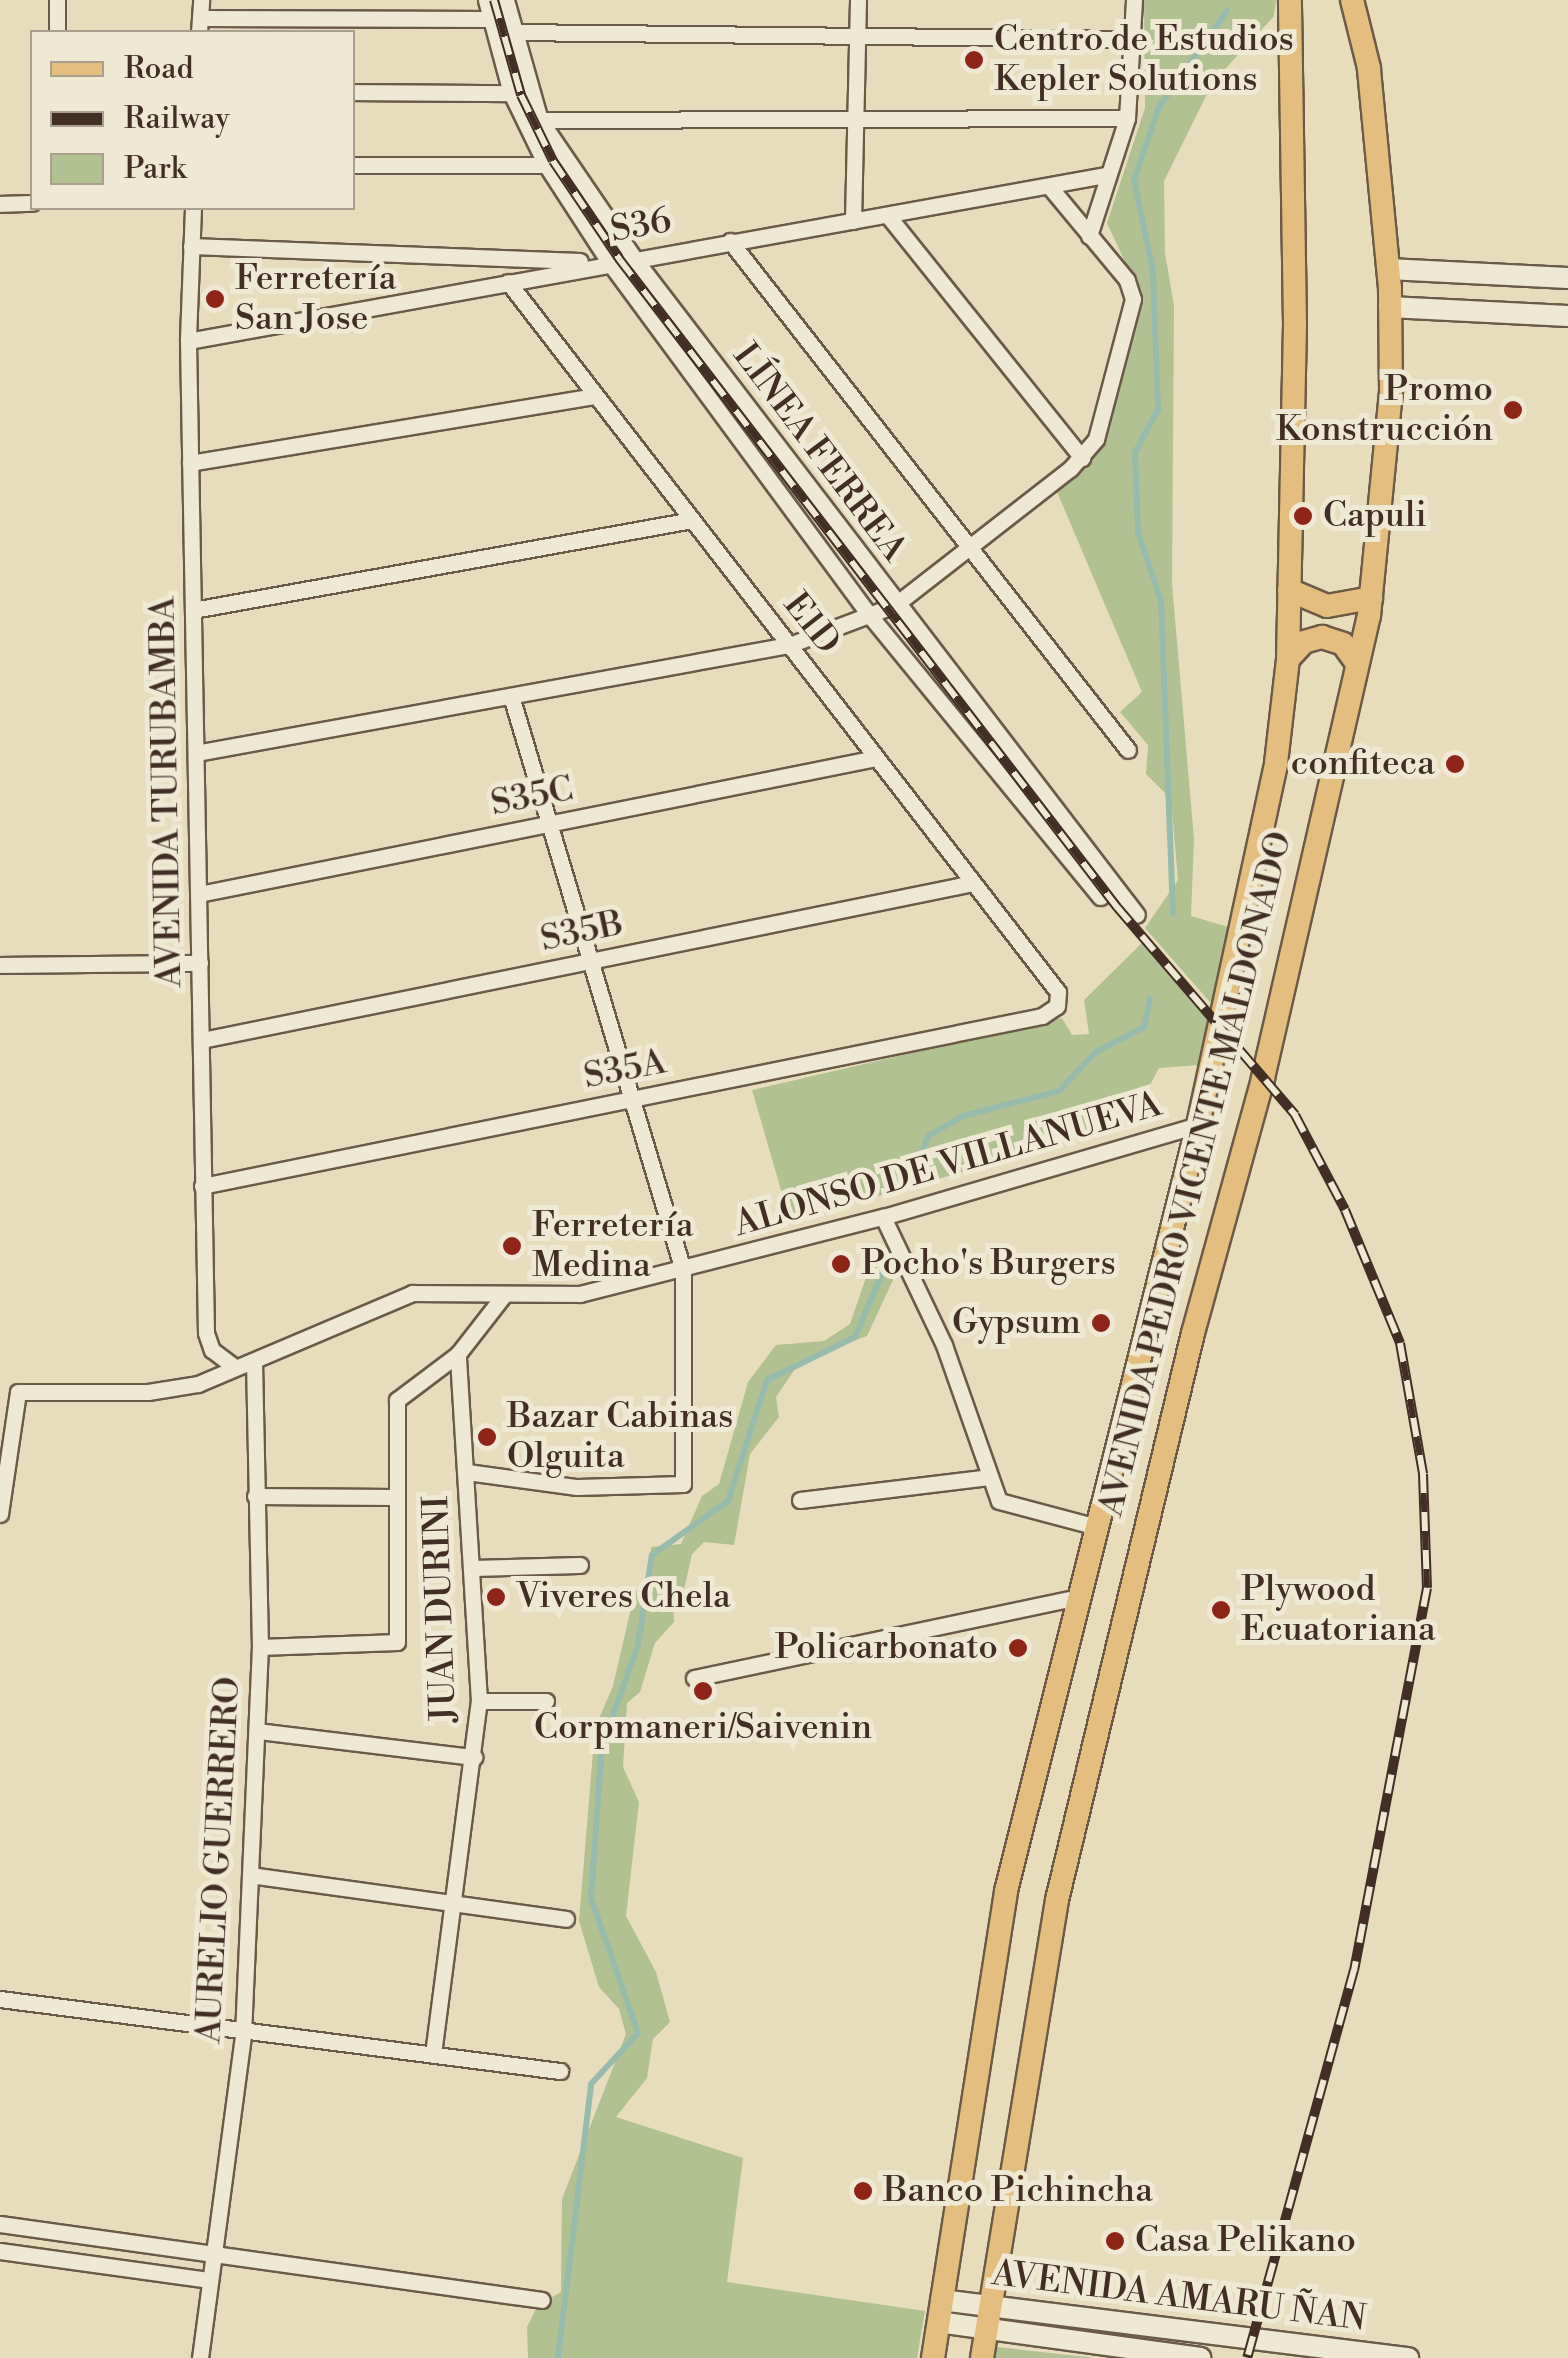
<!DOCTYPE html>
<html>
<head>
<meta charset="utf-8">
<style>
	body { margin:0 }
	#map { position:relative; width:1568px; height:2358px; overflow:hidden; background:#e7dcbb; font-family:"Libre Bodoni",serif }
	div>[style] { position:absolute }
	.green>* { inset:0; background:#b2c192 }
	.stream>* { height:6px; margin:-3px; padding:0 3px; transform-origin:3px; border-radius:3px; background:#97bcab }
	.roads { filter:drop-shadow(2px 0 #6b5a48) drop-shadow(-2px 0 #6b5a48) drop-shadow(0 2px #6b5a48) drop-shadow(0 -2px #6b5a48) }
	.street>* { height:15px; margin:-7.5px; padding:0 7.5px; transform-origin:7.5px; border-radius:7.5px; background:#efe8d3 }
	.secondary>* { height:20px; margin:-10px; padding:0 10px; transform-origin:10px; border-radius:10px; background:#efe8d3 }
	.primary>* { height:22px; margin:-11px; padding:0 11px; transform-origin:11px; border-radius:11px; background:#e4be7e }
	.rail>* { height:10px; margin-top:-5px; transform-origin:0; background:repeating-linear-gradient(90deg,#efe8d3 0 19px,#422e22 0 38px); box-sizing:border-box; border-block:2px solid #422e22 }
	.dots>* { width:28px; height:28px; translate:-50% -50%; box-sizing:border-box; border:5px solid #efe8d3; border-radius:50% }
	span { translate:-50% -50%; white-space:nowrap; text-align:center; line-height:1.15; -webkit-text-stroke:10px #efe8d3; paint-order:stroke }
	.poi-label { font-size:35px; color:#422e22 }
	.left { translate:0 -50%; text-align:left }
	.right { translate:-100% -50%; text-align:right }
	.street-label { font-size:35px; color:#422e22 }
	.legend { position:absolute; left:30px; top:30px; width:325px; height:180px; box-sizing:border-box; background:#efe8d3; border:2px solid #aa9e8c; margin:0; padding:12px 18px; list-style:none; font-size:30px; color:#422e22 }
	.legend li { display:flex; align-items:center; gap:20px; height:50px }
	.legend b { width:50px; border:2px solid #aa9e8c }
</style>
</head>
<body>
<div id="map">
	<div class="green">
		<i style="clip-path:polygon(1144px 0,1276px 0,1274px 16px,1213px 82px,1164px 181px,1165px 253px,1174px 306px,1172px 584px,1194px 839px,1191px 916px,1232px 928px,1216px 1009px,1145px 928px,1178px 880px,1171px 799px,1146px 774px,1148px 745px,1120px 712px,1142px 692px,1055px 487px,1103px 446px,1137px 307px,1132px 277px,1107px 223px,1145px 108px)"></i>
		<i style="clip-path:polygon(1143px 942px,1210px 1021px,1200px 1065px,1159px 1068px,1150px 1085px,1111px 1099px,1114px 1129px,790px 1221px,752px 1090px,1062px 1018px,1072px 1035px,1089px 1034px,1084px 1000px)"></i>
		<i style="clip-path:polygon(871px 1263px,893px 1280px,867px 1336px,801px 1360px,776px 1397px,779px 1417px,750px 1454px,734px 1545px,704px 1542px,692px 1554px,684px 1590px,673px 1598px,674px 1622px,655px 1643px,640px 1692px,627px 1703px,623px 1767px,639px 1802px,626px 1916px,656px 1972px,670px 2022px,653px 2039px,647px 2078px,616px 2117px,743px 2158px,727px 2282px,925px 2311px,917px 2358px,528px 2358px,527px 2327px,538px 2305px,561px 2292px,562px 2199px,626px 2034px,619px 2009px,599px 1987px,579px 1921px,595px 1728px,613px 1686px,635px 1591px,651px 1589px,651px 1547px,681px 1544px,702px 1496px,719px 1484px,748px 1382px,776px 1345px,824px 1341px,850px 1324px)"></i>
		<i style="clip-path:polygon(997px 2347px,1095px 2358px,994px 2358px)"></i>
	</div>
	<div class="stream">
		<i style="left:1173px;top:913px;width:312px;rotate:-92.2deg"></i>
		<i style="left:1161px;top:601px;width:73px;rotate:-108.4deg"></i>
		<i style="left:1138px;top:532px;width:79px;rotate:-92.2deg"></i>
		<i style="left:1135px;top:453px;width:50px;rotate:-62.4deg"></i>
		<i style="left:1158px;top:409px;width:138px;rotate:-92.1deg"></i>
		<i style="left:1153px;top:271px;width:93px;rotate:-101.8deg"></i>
		<i style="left:1134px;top:180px;width:77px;rotate:-71.1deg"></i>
		<i style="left:1159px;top:107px;width:118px;rotate:-54.7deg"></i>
		<i style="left:911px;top:1186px;width:53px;rotate:-71.2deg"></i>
		<i style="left:928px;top:1136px;width:40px;rotate:-29.7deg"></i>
		<i style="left:963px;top:1116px;width:99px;rotate:-14.6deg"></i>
		<i style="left:1059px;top:1091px;width:54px;rotate:-46.5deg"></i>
		<i style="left:1096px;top:1052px;width:54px;rotate:-27.5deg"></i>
		<i style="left:1144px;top:1027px;width:29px;rotate:-78deg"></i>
		<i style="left:558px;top:2358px;width:276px;rotate:-83.1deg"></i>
		<i style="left:591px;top:2084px;width:69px;rotate:-47.3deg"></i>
		<i style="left:638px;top:2033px;width:143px;rotate:-109.2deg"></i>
		<i style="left:591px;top:1898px;width:152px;rotate:-85.9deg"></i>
		<i style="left:602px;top:1746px;width:107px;rotate:-70.4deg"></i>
		<i style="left:638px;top:1645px;width:91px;rotate:-81.2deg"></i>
		<i style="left:652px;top:1555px;width:93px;rotate:-35.4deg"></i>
		<i style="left:728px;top:1501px;width:127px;rotate:-72.1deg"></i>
		<i style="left:767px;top:1380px;width:98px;rotate:-26deg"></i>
		<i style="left:855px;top:1337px;width:82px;rotate:-66.9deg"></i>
	</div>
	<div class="roads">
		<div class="street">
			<i style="left:57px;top:0;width:32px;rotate:90deg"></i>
			<i style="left:486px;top:0;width:96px;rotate:75deg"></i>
			<i style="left:511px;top:93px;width:80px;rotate:64.1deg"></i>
			<i style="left:546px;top:165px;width:116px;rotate:57deg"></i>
			<i style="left:609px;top:262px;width:441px;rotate:53.6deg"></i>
			<i style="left:871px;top:617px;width:362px;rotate:50.7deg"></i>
			<i style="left:506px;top:0;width:125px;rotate:74.2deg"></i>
			<i style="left:540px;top:120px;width:167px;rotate:55.7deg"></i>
			<i style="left:634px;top:258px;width:827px;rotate:52.56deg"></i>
			<i style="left:200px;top:18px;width:290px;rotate:0.2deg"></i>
			<i style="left:199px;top:32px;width:32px;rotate:-86deg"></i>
			<i style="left:510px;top:32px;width:626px;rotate:0.64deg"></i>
			<i style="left:352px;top:92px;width:159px;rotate:0.4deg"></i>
			<i style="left:540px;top:120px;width:587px;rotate:-0.2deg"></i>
			<i style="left:352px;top:165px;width:194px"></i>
			<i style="left:0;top:204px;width:32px;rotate:-2deg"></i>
			<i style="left:193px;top:208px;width:133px;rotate:92.2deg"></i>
			<i style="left:188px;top:341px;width:992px;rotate:88.96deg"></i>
			<i style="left:206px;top:1333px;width:18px;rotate:71deg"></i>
			<i style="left:212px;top:1350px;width:25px;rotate:37deg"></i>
			<i style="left:889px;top:217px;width:309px;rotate:51.3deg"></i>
			<i style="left:853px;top:221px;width:221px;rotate:-88.7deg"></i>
			<i style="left:1089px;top:236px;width:124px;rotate:-72.1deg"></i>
			<i style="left:1127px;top:118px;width:118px;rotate:-86.6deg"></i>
			<i style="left:730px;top:241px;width:646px;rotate:51.98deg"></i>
			<i style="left:191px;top:246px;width:389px;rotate:2.2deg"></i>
			<i style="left:188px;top:341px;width:933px;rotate:-10.25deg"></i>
			<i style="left:190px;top:463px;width:411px;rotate:-9.4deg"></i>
			<i style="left:193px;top:610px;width:507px;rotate:-10.22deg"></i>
			<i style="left:196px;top:753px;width:603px;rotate:-10.32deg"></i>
			<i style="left:789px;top:645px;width:113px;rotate:-20.7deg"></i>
			<i style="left:895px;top:605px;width:222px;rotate:-37.9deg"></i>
			<i style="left:1070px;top:469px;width:40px;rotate:-49deg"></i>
			<i style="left:1096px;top:439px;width:145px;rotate:-75.2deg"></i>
			<i style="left:1133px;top:299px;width:20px;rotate:-108deg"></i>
			<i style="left:1127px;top:280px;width:122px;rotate:-129.7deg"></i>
			<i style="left:199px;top:894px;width:691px;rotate:-11.36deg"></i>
			<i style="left:0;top:965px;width:200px;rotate:-0.6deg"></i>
			<i style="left:202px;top:1040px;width:787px;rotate:-11.51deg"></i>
			<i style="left:202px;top:1186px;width:857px;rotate:-11.44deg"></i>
			<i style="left:1042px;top:1016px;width:18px;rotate:-34deg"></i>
			<i style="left:1057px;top:1006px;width:14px;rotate:-86deg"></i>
			<i style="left:1058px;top:992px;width:898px;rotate:-127.76deg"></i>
			<i style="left:883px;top:1217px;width:142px;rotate:64.5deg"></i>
			<i style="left:944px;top:1345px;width:165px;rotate:70.6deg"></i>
			<i style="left:999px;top:1501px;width:97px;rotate:14.9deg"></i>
			<i style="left:467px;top:1472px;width:111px;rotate:7.8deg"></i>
			<i style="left:577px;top:1487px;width:106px;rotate:-1.6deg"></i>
			<i style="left:683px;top:1484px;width:214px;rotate:-90deg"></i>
			<i style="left:683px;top:1270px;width:599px;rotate:-106.68deg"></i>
			<i style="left:255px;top:1496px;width:138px;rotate:0.4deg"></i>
			<i style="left:800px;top:1500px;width:190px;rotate:-6.9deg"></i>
			<i style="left:0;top:1514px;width:123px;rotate:-81.6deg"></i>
			<i style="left:18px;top:1392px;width:130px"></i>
			<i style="left:148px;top:1392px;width:51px;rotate:-9.1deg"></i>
			<i style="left:198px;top:1384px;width:233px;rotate:-23deg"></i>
			<i style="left:412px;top:1293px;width:168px;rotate:0.3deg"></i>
			<i style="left:580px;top:1294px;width:313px;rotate:-14.3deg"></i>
			<i style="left:883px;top:1217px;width:328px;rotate:-16.3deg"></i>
			<i style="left:472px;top:1568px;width:108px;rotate:-1.6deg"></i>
			<i style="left:260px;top:1647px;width:137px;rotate:-2.1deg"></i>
			<i style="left:397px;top:1642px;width:242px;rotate:-90deg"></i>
			<i style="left:397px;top:1400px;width:76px;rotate:-37deg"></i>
			<i style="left:694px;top:1678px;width:389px;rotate:-11.9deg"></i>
			<i style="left:479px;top:1701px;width:67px"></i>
			<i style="left:258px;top:1731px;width:218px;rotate:6.9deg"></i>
			<i style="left:250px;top:1875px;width:319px;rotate:7.9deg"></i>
			<i style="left:0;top:1999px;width:565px;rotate:7.33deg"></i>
			<i style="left:433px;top:2054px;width:356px;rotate:-82.6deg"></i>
			<i style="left:479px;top:1701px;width:348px;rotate:-93.5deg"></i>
			<i style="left:458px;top:1354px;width:75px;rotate:-52.1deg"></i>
			<i style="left:0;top:2224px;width:547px;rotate:7.98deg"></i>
			<i style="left:0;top:2251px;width:212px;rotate:7.9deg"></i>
			<i style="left:200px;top:2358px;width:326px;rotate:-82.4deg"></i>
			<i style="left:243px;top:2035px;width:388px;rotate:-87.5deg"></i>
			<i style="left:260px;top:1647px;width:284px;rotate:-91.2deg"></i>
		</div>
		<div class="secondary">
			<i style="left:1388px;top:269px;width:180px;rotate:2.9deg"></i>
			<i style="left:1389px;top:307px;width:179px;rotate:2.9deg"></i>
			<i style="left:941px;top:2300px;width:471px;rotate:7.1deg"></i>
			<i style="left:938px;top:2322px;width:265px;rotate:7.8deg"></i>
		</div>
		<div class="primary">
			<i style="left:1289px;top:590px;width:41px;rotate:22.8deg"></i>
			<i style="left:1327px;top:606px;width:45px;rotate:-10.3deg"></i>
			<i style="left:1288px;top:659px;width:23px;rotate:-47deg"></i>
			<i style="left:1304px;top:642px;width:19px;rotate:-16deg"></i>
			<i style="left:1322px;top:637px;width:22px;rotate:18deg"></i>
			<i style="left:1343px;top:644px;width:24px;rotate:54deg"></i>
			<i style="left:933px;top:2358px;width:473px;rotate:-81.1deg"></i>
			<i style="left:1006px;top:1891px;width:790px;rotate:-75.93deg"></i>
			<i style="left:1198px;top:1125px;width:370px;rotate:-77.8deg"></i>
			<i style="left:1276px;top:763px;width:105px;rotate:-83.4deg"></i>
			<i style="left:1288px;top:659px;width:335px;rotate:-88.8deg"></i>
			<i style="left:1295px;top:324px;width:324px;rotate:-90.9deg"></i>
			<i style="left:982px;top:2358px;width:464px;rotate:-80.7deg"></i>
			<i style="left:1057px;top:1900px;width:583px;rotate:-76.51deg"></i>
			<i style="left:1193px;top:1333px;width:264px;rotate:-74.6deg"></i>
			<i style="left:1263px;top:1078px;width:474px;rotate:-77.1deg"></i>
			<i style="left:1369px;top:616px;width:227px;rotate:-84.4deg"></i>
			<i style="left:1391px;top:390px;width:102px;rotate:-90.6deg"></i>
			<i style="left:1390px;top:288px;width:221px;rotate:-95.5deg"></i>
			<i style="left:1369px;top:68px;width:70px;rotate:-104deg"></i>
		</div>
	</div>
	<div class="rail">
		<i style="left:494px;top:0;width:99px;rotate:74.1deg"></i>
		<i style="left:521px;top:95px;width:73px;rotate:64.1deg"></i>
		<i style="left:553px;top:161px;width:120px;rotate:55.9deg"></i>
		<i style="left:620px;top:260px;width:816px;rotate:52.47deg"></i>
		<i style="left:1117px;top:907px;width:274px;rotate:49.4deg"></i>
		<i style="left:1295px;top:1115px;width:107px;rotate:62.2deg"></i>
		<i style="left:1345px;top:1210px;width:144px;rotate:67.5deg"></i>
		<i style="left:1400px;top:1343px;width:133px;rotate:80deg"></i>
		<i style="left:1423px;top:1474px;width:114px;rotate:88deg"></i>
		<i style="left:1427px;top:1588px;width:389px;rotate:100.8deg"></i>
		<i style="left:1354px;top:1970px;width:402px;rotate:105.4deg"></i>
	</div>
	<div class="dots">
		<i style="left:974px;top:60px;background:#8f2418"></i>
		<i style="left:215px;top:299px;background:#8f2418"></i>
		<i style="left:1513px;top:410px;background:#8f2418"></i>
		<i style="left:1303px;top:516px;background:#8f2418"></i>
		<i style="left:1455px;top:764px;background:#8f2418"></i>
		<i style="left:512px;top:1246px;background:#8f2418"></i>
		<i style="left:841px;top:1264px;background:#8f2418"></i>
		<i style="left:1101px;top:1323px;background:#8f2418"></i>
		<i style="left:487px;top:1437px;background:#8f2418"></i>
		<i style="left:496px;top:1597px;background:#8f2418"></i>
		<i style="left:1221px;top:1610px;background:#8f2418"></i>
		<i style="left:1018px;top:1648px;background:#8f2418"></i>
		<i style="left:703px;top:1691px;background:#8f2418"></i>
		<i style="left:863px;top:2191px;background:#8f2418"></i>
		<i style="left:1115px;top:2241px;background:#8f2418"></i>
	</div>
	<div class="poi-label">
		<span class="left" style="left:994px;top:60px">Centro de Estudios<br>Kepler Solutions</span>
		<span class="left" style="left:235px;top:299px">Ferretería<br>San Jose</span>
		<span class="right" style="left:1493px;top:410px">Promo<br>Konstrucción</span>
		<span class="left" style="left:1323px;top:516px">Capuli</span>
		<span class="right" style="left:1435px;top:764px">confiteca</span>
		<span class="left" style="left:532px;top:1246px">Ferretería<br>Medina</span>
		<span class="left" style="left:861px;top:1264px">Pocho's Burgers</span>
		<span class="right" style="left:1081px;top:1323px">Gypsum</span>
		<span class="left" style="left:507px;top:1437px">Bazar Cabinas<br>Olguita</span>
		<span class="left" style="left:1241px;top:1610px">Plywood<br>Ecuatoriana</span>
		<span class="left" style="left:516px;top:1597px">Viveres Chela</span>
		<span class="right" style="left:998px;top:1648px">Policarbonato</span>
		<span style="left:703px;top:1728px">Corpmaneri/Saivenin</span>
		<span class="left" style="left:883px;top:2191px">Banco Pichincha</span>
		<span class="left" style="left:1135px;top:2241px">Casa Pelikano</span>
	</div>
	<div class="street-label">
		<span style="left:641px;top:226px;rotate:-10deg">S36</span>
		<span style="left:819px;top:453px;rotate:53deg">LÍNEA FERREA</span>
		<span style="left:811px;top:624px;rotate:52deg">E1D</span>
		<span style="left:167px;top:792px;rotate:-91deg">AVENIDA TURUBAMBA</span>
		<span style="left:532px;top:797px;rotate:-11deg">S35C</span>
		<span style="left:582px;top:932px;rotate:-12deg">S35B</span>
		<span style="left:625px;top:1070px;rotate:-11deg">S35A</span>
		<span style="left:948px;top:1165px;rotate:-16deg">ALONSO DE VILLANUEVA</span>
		<span style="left:1196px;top:1174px;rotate:-76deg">AVENIDA PEDRO VICENTE MALDONADO</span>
		<span style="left:441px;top:1609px;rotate:-92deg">JUAN DURINI</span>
		<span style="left:219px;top:1860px;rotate:-87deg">AURELIO GUERRERO</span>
		<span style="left:1179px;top:2297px;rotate:7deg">AVENIDA AMARU ÑAN</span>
	</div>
	<ul class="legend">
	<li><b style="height:12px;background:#e4be7e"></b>Road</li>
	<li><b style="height:12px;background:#422e22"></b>Railway</li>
	<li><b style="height:28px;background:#b2c192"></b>Park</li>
	</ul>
</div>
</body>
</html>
